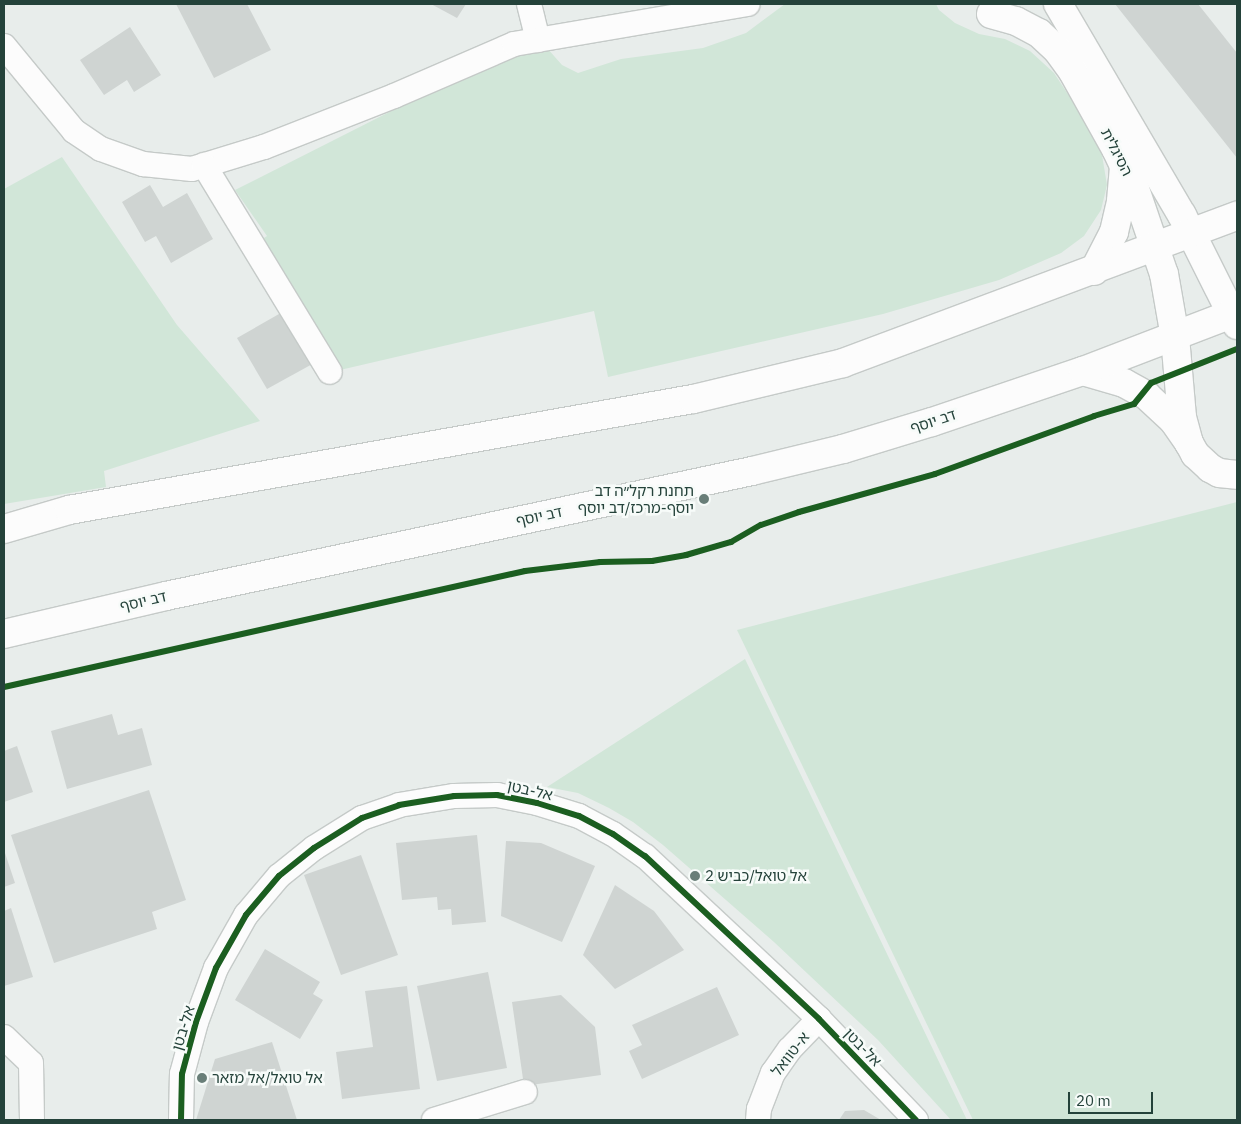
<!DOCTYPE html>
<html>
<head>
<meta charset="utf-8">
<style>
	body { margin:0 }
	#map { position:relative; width:1241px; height:1124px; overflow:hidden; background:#e8edeb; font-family:"IBM Plex Sans","Noto Sans Hebrew",sans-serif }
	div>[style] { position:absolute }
	.green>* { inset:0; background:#d1e6d8 }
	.building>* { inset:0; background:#cfd4d2 }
	.roads { filter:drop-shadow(1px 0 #c5cac8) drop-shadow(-1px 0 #c5cac8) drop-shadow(0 1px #c5cac8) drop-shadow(0 -1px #c5cac8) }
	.minor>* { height:24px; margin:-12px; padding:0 12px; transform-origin:12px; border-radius:12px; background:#fcfcfc }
	.tertiary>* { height:28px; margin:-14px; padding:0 14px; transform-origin:14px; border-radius:14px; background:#fcfcfc }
	.secondary>* { height:28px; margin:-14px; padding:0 14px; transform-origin:14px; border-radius:14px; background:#fcfcfc }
	.cycleway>* { height:6px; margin:-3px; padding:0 3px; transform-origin:3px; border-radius:3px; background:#1b5e20 }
	.dots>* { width:14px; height:14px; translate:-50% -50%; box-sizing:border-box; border:2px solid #f7fbf9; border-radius:50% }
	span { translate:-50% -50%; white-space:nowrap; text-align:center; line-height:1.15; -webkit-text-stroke:5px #f7fbf9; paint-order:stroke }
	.street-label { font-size:15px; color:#24423a }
	.poi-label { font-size:15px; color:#24423a }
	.right { translate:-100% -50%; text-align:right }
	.left { translate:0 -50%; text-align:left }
	.frame { position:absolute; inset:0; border:5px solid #24423a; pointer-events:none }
	.scale { position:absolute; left:1068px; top:1092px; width:85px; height:22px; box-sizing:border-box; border:2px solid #24423a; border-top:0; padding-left:6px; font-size:15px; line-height:18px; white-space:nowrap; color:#24423a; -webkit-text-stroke:4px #f7fbf9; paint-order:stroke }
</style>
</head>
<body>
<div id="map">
	<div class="green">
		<i style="clip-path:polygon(785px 4px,936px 4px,939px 10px,955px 23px,979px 34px,1005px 39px,1030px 51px,1054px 73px,1100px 143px,1107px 185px,1101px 210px,1084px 236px,1061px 253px,999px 280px,883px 314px,608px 377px,594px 311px,340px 370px,255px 244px,267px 236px,235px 190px,419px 97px,510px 56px,547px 48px,562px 65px,578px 73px,621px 59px,703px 48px,746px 33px)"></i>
		<i style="clip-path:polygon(62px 157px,177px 325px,260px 421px,104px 471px,106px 487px,4px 504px,4px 189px)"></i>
		<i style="clip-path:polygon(1237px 502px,1237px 1120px,973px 1120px,737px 630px)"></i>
		<i style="clip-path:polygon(745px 659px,967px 1120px,951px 1120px,878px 1040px,774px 942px,663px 845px,633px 822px,609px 808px,578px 793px,547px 787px)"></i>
	</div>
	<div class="building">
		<i style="clip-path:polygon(176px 4px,247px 4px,271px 50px,214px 78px)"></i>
		<i style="clip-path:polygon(431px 4px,466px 4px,457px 18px)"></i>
		<i style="clip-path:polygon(1115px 4px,1198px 4px,1237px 53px,1237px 158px)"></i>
		<i style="clip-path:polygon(130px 27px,161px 75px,134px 92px,127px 80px,104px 95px,80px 60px)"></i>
		<i style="clip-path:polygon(150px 185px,163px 207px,187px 193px,213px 239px,171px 263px,156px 236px,145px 242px,122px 202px)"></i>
		<i style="clip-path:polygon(286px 310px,316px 362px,267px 389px,237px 338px)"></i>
		<i style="clip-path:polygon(112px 714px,118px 735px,142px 728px,152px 765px,67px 789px,51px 731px)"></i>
		<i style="clip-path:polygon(17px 746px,33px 792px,4px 802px,4px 751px)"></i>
		<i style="clip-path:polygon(149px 790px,186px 900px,152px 912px,157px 929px,54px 963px,11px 835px)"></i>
		<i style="clip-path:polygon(477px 835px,486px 922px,452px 925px,451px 909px,438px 910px,437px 897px,402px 900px,396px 843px)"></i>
		<i style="clip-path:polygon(506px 841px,541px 843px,595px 866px,562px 942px,501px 916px)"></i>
		<i style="clip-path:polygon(4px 850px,15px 883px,4px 887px)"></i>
		<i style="clip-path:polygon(361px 855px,398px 955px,341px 975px,304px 875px)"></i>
		<i style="clip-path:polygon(615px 885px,654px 911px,684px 950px,615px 989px,583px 955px)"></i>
		<i style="clip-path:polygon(11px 908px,33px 977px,4px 986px,4px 911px)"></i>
		<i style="clip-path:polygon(265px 949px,320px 982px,313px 994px,323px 1000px,300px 1039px,235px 1000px)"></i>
		<i style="clip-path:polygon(488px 972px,507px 1068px,437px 1081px,417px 986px)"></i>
		<i style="clip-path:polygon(407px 986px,420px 1089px,342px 1099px,336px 1052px,373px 1047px,365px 991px)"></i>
		<i style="clip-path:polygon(717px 987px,739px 1035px,642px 1079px,629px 1051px,642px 1045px,632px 1025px)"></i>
		<i style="clip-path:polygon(561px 995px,595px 1027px,601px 1075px,524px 1086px,512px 1002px)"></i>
		<i style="clip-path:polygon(272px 1042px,297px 1120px,196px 1120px,215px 1059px)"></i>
		<i style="clip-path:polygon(864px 1110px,881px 1120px,839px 1120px,845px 1111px)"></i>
	</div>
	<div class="roads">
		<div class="minor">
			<i style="left:529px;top:4px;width:37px;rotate:76deg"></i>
			<i style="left:4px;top:46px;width:110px;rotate:50.5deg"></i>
			<i style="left:74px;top:131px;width:32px;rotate:34deg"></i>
			<i style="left:101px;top:149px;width:45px;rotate:19.7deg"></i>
			<i style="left:143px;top:164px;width:49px;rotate:5.8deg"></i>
			<i style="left:192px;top:169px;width:75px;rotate:-17deg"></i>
			<i style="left:264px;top:147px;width:140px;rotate:-21.4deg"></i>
			<i style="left:394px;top:96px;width:131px;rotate:-23.4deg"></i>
			<i style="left:514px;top:44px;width:237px;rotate:-9.7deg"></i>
			<i style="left:204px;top:165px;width:242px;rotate:58.7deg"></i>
			<i style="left:4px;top:1037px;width:37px;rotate:44deg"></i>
			<i style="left:31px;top:1063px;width:57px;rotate:89deg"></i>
			<i style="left:181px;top:1120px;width:46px;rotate:-88.8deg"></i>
			<i style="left:182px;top:1074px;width:54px;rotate:-74.9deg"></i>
			<i style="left:196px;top:1022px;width:58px;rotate:-69.7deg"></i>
			<i style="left:216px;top:968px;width:61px;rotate:-60.5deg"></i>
			<i style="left:246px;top:915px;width:51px;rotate:-49.8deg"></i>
			<i style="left:279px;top:876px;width:45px;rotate:-38.7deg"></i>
			<i style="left:314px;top:848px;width:57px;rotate:-32deg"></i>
			<i style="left:362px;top:818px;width:39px;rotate:-19deg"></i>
			<i style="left:399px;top:805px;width:56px;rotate:-9.3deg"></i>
			<i style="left:454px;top:796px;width:43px;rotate:-1.3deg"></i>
			<i style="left:497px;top:795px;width:41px;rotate:11.3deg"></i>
			<i style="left:537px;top:803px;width:44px;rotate:17.2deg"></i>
			<i style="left:579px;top:816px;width:38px;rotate:28deg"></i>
			<i style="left:613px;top:834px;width:39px;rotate:35deg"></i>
			<i style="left:645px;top:856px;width:238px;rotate:43.1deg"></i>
			<i style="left:819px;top:1019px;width:140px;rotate:46.2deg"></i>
			<i style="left:434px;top:1120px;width:95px;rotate:-17.1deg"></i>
			<i style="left:758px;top:1120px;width:11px;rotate:-85deg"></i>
			<i style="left:759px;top:1109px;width:39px;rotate:-69deg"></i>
			<i style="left:773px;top:1073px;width:29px;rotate:-55deg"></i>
			<i style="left:790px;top:1049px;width:42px;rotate:-46deg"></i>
		</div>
		<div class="tertiary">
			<i style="left:1058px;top:4px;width:245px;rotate:59.6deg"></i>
			<i style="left:1182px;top:215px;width:123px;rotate:63.4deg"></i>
			<i style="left:991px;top:14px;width:26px;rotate:16deg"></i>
			<i style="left:1016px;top:21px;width:26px;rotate:28deg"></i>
			<i style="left:1039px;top:33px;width:26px;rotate:43deg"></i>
			<i style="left:1058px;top:51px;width:26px;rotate:54deg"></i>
			<i style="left:1073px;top:72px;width:88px;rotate:60.8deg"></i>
			<i style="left:1116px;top:149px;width:44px;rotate:64.6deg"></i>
			<i style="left:1135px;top:189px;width:90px;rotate:71.2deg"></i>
			<i style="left:1164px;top:274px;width:64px;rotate:80.1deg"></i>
			<i style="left:1175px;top:337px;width:80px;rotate:85deg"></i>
			<i style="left:1182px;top:417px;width:27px;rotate:75deg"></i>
			<i style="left:1189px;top:443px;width:13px;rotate:61deg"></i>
			<i style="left:1195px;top:454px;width:21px;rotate:43deg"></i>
			<i style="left:1210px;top:468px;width:10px;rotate:29deg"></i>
			<i style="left:1219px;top:473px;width:18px;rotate:6deg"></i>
		</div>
		<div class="secondary">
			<i style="left:1094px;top:271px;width:44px;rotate:-62.9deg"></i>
			<i style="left:1114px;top:232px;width:32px;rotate:-77deg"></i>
			<i style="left:1121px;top:201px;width:37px;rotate:-85deg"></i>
			<i style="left:1083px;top:371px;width:43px;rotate:16.3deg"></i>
			<i style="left:1124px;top:383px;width:26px;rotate:29deg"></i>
			<i style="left:1147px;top:396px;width:35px;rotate:43deg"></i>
			<i style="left:1173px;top:420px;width:28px;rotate:55deg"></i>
			<i style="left:4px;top:529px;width:68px;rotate:-16.3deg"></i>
			<i style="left:69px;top:510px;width:634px;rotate:-10.09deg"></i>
			<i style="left:693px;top:399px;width:154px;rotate:-13.5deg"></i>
			<i style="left:843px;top:363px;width:421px;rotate:-20.5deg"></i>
			<i style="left:4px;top:634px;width:166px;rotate:-13.2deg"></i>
			<i style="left:166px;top:596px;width:599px;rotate:-12.04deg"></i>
			<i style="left:752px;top:471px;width:94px;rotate:-13.6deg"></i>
			<i style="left:843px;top:449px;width:93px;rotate:-16.9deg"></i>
			<i style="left:932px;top:422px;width:159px;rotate:-18.7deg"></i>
			<i style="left:1083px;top:371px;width:165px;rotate:-21deg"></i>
		</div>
	</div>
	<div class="cycleway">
		<i style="left:4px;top:687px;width:534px;rotate:-12.55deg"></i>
		<i style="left:525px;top:571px;width:76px;rotate:-6.8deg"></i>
		<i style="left:600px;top:562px;width:52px;rotate:-1.1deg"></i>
		<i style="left:652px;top:561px;width:35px;rotate:-10deg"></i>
		<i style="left:686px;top:555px;width:47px;rotate:-16.1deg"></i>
		<i style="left:731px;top:542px;width:34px;rotate:-30deg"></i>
		<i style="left:761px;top:525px;width:40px;rotate:-18.9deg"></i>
		<i style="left:799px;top:512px;width:141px;rotate:-15.6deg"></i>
		<i style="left:935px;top:474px;width:169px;rotate:-20deg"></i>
		<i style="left:1094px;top:416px;width:42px;rotate:-16.7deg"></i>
		<i style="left:1134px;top:404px;width:27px;rotate:-51deg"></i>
		<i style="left:1151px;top:383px;width:92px;rotate:-21.6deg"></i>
		<i style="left:181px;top:1120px;width:46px;rotate:-88.8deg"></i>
		<i style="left:182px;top:1074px;width:54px;rotate:-74.9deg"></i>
		<i style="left:196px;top:1022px;width:58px;rotate:-69.7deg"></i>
		<i style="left:216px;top:968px;width:61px;rotate:-60.5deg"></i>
		<i style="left:246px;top:915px;width:51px;rotate:-49.8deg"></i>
		<i style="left:279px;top:876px;width:45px;rotate:-38.7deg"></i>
		<i style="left:314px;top:848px;width:57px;rotate:-32deg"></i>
		<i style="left:362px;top:818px;width:39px;rotate:-19deg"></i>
		<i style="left:399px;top:805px;width:56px;rotate:-9.3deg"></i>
		<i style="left:454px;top:796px;width:43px;rotate:-1.3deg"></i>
		<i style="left:497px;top:795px;width:41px;rotate:11.3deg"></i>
		<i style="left:537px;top:803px;width:44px;rotate:17.2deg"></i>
		<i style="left:579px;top:816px;width:38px;rotate:28deg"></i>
		<i style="left:613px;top:834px;width:39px;rotate:35deg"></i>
		<i style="left:645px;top:856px;width:238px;rotate:43.1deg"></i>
		<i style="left:819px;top:1019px;width:140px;rotate:46.2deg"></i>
	</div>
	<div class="dots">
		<i style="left:704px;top:499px;background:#697e78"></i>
		<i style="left:695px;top:876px;background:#697e78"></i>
		<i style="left:202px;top:1078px;background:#697e78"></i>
	</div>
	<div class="street-label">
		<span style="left:1117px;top:152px;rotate:63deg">הסיגלית</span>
		<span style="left:933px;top:421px;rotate:-18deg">דב יוסף</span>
		<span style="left:539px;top:516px;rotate:-12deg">דב יוסף</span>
		<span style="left:143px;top:601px;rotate:-13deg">דב יוסף</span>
		<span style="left:530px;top:790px;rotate:13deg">אל-בטן</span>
		<span style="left:183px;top:1028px;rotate:-73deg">אל-בטן</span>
		<span style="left:863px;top:1047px;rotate:46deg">אל-בטן</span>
		<span style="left:790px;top:1054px;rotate:-52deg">א-טוואל</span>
	</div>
	<div class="poi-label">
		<span class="right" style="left:694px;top:499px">תחנת רקל״ה דב<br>יוסף-מרכז/דב יוסף</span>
		<span class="left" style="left:705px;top:876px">אל טואל/כביש 2</span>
		<span class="left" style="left:212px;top:1078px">אל טואל/אל מזאר</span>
	</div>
	<div class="frame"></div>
	<div class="scale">20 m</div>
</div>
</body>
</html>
